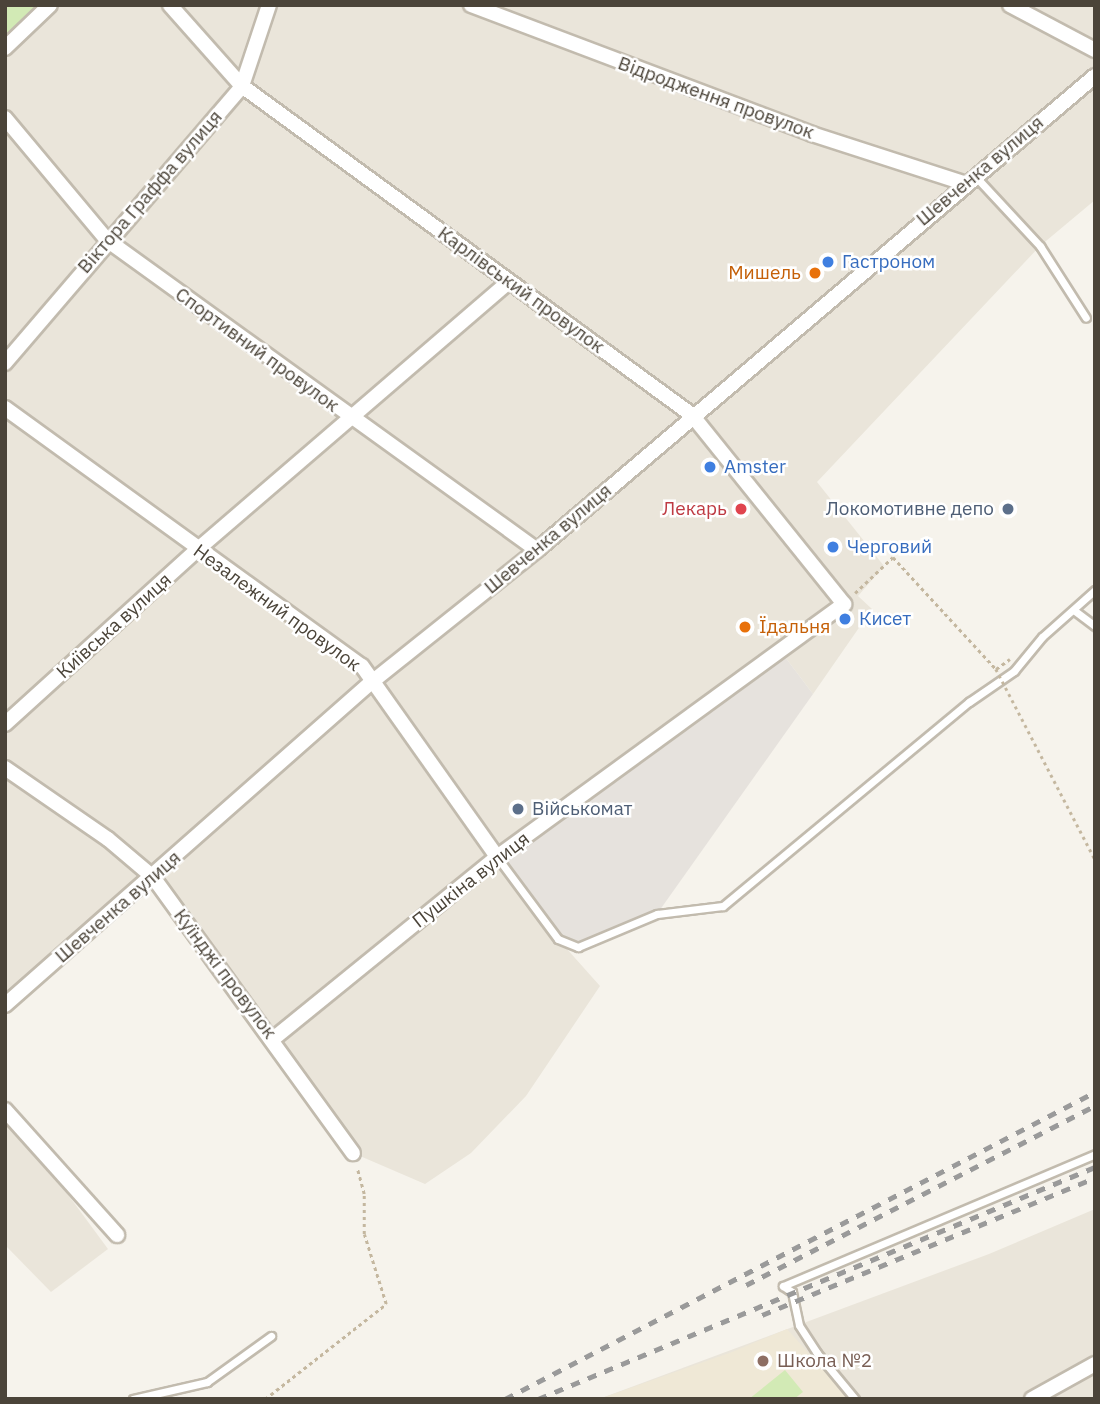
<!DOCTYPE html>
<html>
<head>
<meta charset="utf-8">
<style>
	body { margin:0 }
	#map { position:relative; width:1100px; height:1404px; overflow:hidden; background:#f6f3ec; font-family:"IBM Plex Sans",sans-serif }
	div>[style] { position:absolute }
	.residential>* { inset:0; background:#eae5da }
	.industrial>* { inset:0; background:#e6e2dd }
	.education>* { inset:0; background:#efe8d6 }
	.green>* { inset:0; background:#d2eab5 }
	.path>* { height:2.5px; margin-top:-1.25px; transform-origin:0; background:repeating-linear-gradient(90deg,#c4b79f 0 3.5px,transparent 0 7px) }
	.roads { filter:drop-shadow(2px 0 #c2bbae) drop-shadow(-2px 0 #c2bbae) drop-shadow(0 2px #c2bbae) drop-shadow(0 -2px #c2bbae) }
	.service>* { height:7px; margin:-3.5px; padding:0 3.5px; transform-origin:3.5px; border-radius:3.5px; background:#fff }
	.minor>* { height:14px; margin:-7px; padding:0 7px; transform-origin:7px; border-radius:7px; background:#fff }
	.rail>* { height:4.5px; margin-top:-2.25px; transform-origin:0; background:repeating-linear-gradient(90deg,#9a9a9a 0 9px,transparent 0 18px) }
	.path-bridge>* { height:2.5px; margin-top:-1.25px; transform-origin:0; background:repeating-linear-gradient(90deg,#c4b79f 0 3.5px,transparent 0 7px) }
	.dots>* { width:19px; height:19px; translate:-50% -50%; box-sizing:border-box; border:4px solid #fff; border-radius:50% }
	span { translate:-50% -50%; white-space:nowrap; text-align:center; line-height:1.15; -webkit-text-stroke:5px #fff; paint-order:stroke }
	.street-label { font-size:19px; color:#4b4439 }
	.shop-label { font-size:19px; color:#366cbe }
	.left { translate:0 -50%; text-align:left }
	.food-label { font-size:19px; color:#c56008 }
	.right { translate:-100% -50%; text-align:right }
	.health-label { font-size:19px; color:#be3a42 }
	.service-label { font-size:19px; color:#4e5e75 }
	.education-label { font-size:19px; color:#785e54 }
	.frame { position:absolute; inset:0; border:7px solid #4b4439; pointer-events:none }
</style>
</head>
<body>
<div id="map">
	<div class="residential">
		<i style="clip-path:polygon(50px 5px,1095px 5px,1095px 200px,1040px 246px,817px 482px,884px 566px,858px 596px,872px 609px,813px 694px,782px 653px,558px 939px,600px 986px,526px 1096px,471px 1153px,425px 1184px,353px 1153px,153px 878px,5px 1013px,5px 48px)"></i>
		<i style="clip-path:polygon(5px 1109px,108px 1249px,51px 1292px,5px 1245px)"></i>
		<i style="clip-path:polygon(1095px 1209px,1095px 1399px,599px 1399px,989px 1254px)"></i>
	</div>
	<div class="industrial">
		<i style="clip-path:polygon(782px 653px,813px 694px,657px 914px,578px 947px,558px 939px,497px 857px)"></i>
	</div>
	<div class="education">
		<i style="clip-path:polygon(787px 1329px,850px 1399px,599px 1399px,732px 1352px)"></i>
	</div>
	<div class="green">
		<i style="clip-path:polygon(5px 5px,50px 5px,5px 48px)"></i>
		<i style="clip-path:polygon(785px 1370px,803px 1392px,794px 1399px,749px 1399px)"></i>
	</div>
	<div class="path">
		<i style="left:855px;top:593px;width:52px;rotate:-43.5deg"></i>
		<i style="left:996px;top:669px;width:17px;rotate:-36deg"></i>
		<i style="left:265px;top:1399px;width:154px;rotate:-38.1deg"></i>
		<i style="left:386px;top:1304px;width:73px;rotate:-107.4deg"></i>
		<i style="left:364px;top:1234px;width:40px;rotate:-90deg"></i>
		<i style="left:364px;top:1194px;width:27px;rotate:-105deg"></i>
	</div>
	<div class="roads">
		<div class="service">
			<i style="left:975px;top:176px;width:96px;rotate:47.1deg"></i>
			<i style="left:1040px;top:246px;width:85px;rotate:57.4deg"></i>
			<i style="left:1075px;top:611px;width:25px;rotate:37deg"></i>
			<i style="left:497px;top:857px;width:102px;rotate:53.4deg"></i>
			<i style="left:558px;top:939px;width:22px;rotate:22deg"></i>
			<i style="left:578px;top:947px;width:86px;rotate:-22.7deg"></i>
			<i style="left:657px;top:914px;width:66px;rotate:-6.9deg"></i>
			<i style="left:723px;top:906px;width:320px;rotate:-39.7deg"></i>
			<i style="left:969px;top:702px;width:55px;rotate:-34.6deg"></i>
			<i style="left:1014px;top:671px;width:44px;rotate:-50.5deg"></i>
			<i style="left:1042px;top:637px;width:71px;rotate:-41.6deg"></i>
			<i style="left:133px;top:1399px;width:76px;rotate:-12.9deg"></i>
			<i style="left:207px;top:1382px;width:79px;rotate:-35.7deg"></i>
			<i style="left:855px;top:1399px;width:60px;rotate:-129.6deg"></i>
			<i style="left:817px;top:1353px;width:33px;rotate:-123deg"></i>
			<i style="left:799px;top:1325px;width:34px;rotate:-102deg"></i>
			<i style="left:792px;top:1292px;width:11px;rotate:-146deg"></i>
			<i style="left:783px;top:1286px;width:339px;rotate:-22.9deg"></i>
		</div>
		<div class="minor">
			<i style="left:170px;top:5px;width:108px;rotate:48.4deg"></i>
			<i style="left:242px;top:86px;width:557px;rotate:36.17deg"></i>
			<i style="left:692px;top:415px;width:243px;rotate:51.2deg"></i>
			<i style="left:844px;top:604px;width:429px;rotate:143.9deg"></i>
			<i style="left:497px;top:857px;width:289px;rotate:140.9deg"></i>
			<i style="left:471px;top:5px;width:365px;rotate:20.7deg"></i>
			<i style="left:812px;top:134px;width:160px;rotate:17.9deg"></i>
			<i style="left:1010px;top:5px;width:96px;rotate:27.9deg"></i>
			<i style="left:5px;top:48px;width:62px;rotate:-43.7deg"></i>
			<i style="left:5px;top:118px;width:159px;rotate:50.1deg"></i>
			<i style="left:107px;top:240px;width:530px;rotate:35.79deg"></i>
			<i style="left:5px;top:363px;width:365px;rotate:-49.4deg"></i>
			<i style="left:242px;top:86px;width:85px;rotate:-71.6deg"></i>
			<i style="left:5px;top:408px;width:440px;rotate:35.9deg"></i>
			<i style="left:362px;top:666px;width:234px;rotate:54.7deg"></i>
			<i style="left:5px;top:724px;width:259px;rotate:-42.2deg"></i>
			<i style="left:197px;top:550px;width:411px;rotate:-40.7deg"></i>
			<i style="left:5px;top:768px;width:125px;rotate:34.6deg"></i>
			<i style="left:108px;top:839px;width:59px;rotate:40.2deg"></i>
			<i style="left:153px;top:877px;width:341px;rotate:54.1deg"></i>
			<i style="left:5px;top:1005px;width:490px;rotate:-41.4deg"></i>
			<i style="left:373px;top:681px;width:210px;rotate:-38.6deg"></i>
			<i style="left:537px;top:550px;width:732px;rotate:-40.35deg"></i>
			<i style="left:5px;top:1110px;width:168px;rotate:48.1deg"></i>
			<i style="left:1032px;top:1399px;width:72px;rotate:-29.1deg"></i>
		</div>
	</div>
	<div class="rail">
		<i style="left:746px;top:1285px;width:392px;rotate:-27.2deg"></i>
		<i style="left:762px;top:1315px;width:360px;rotate:-22.4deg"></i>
		<i style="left:505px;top:1399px;width:665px;rotate:-27.49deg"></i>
		<i style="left:538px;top:1399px;width:603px;rotate:-22.61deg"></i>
	</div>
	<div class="path-bridge">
		<i style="left:893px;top:557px;width:152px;rotate:47.4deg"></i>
		<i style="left:996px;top:669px;width:214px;rotate:62.5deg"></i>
	</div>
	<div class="dots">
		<i style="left:828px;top:262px;background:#3f7fe0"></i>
		<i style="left:815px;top:273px;background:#e8710a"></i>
		<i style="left:710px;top:467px;background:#3f7fe0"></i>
		<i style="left:741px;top:509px;background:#e0444e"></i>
		<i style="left:1008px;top:509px;background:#5c6f8a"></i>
		<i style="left:833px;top:547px;background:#3f7fe0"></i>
		<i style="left:845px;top:619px;background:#3f7fe0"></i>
		<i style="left:745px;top:627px;background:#e8710a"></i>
		<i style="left:518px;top:809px;background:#5c6f8a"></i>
		<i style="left:763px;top:1361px;background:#8d6e63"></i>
	</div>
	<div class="street-label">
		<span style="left:716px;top:98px;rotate:20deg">Відродження провулок</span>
		<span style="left:980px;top:171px;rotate:-40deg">Шевченка вулиця</span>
		<span style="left:150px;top:192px;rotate:-49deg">Віктора Граффа вулиця</span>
		<span style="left:521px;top:290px;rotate:36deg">Карлівський провулок</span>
		<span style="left:257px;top:350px;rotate:36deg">Спортивний провулок</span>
		<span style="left:548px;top:539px;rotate:-40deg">Шевченка вулиця</span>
		<span style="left:277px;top:608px;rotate:36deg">Незалежний провулок</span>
		<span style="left:114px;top:626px;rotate:-42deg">Київська вулиця</span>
		<span style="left:471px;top:880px;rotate:-38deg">Пушкіна вулиця</span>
		<span style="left:118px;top:907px;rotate:-41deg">Шевченка вулиця</span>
		<span style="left:225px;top:974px;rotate:53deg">Куїнджі провулок</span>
	</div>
	<div class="shop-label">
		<span class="left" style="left:842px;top:262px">Гастроном</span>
		<span class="left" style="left:724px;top:467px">Amster</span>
		<span class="left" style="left:847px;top:547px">Черговий</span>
		<span class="left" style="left:859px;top:619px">Кисет</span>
	</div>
	<div class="food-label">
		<span class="right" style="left:801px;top:273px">Мишель</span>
		<span class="left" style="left:759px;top:627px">Їдальня</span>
	</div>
	<div class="health-label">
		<span class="right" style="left:727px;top:509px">Лекарь</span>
	</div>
	<div class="service-label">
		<span class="right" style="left:994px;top:509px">Локомотивне депо</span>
		<span class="left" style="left:532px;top:809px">Військомат</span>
	</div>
	<div class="education-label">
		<span class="left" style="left:777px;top:1361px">Школа №2</span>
	</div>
	<div class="frame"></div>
</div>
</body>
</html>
